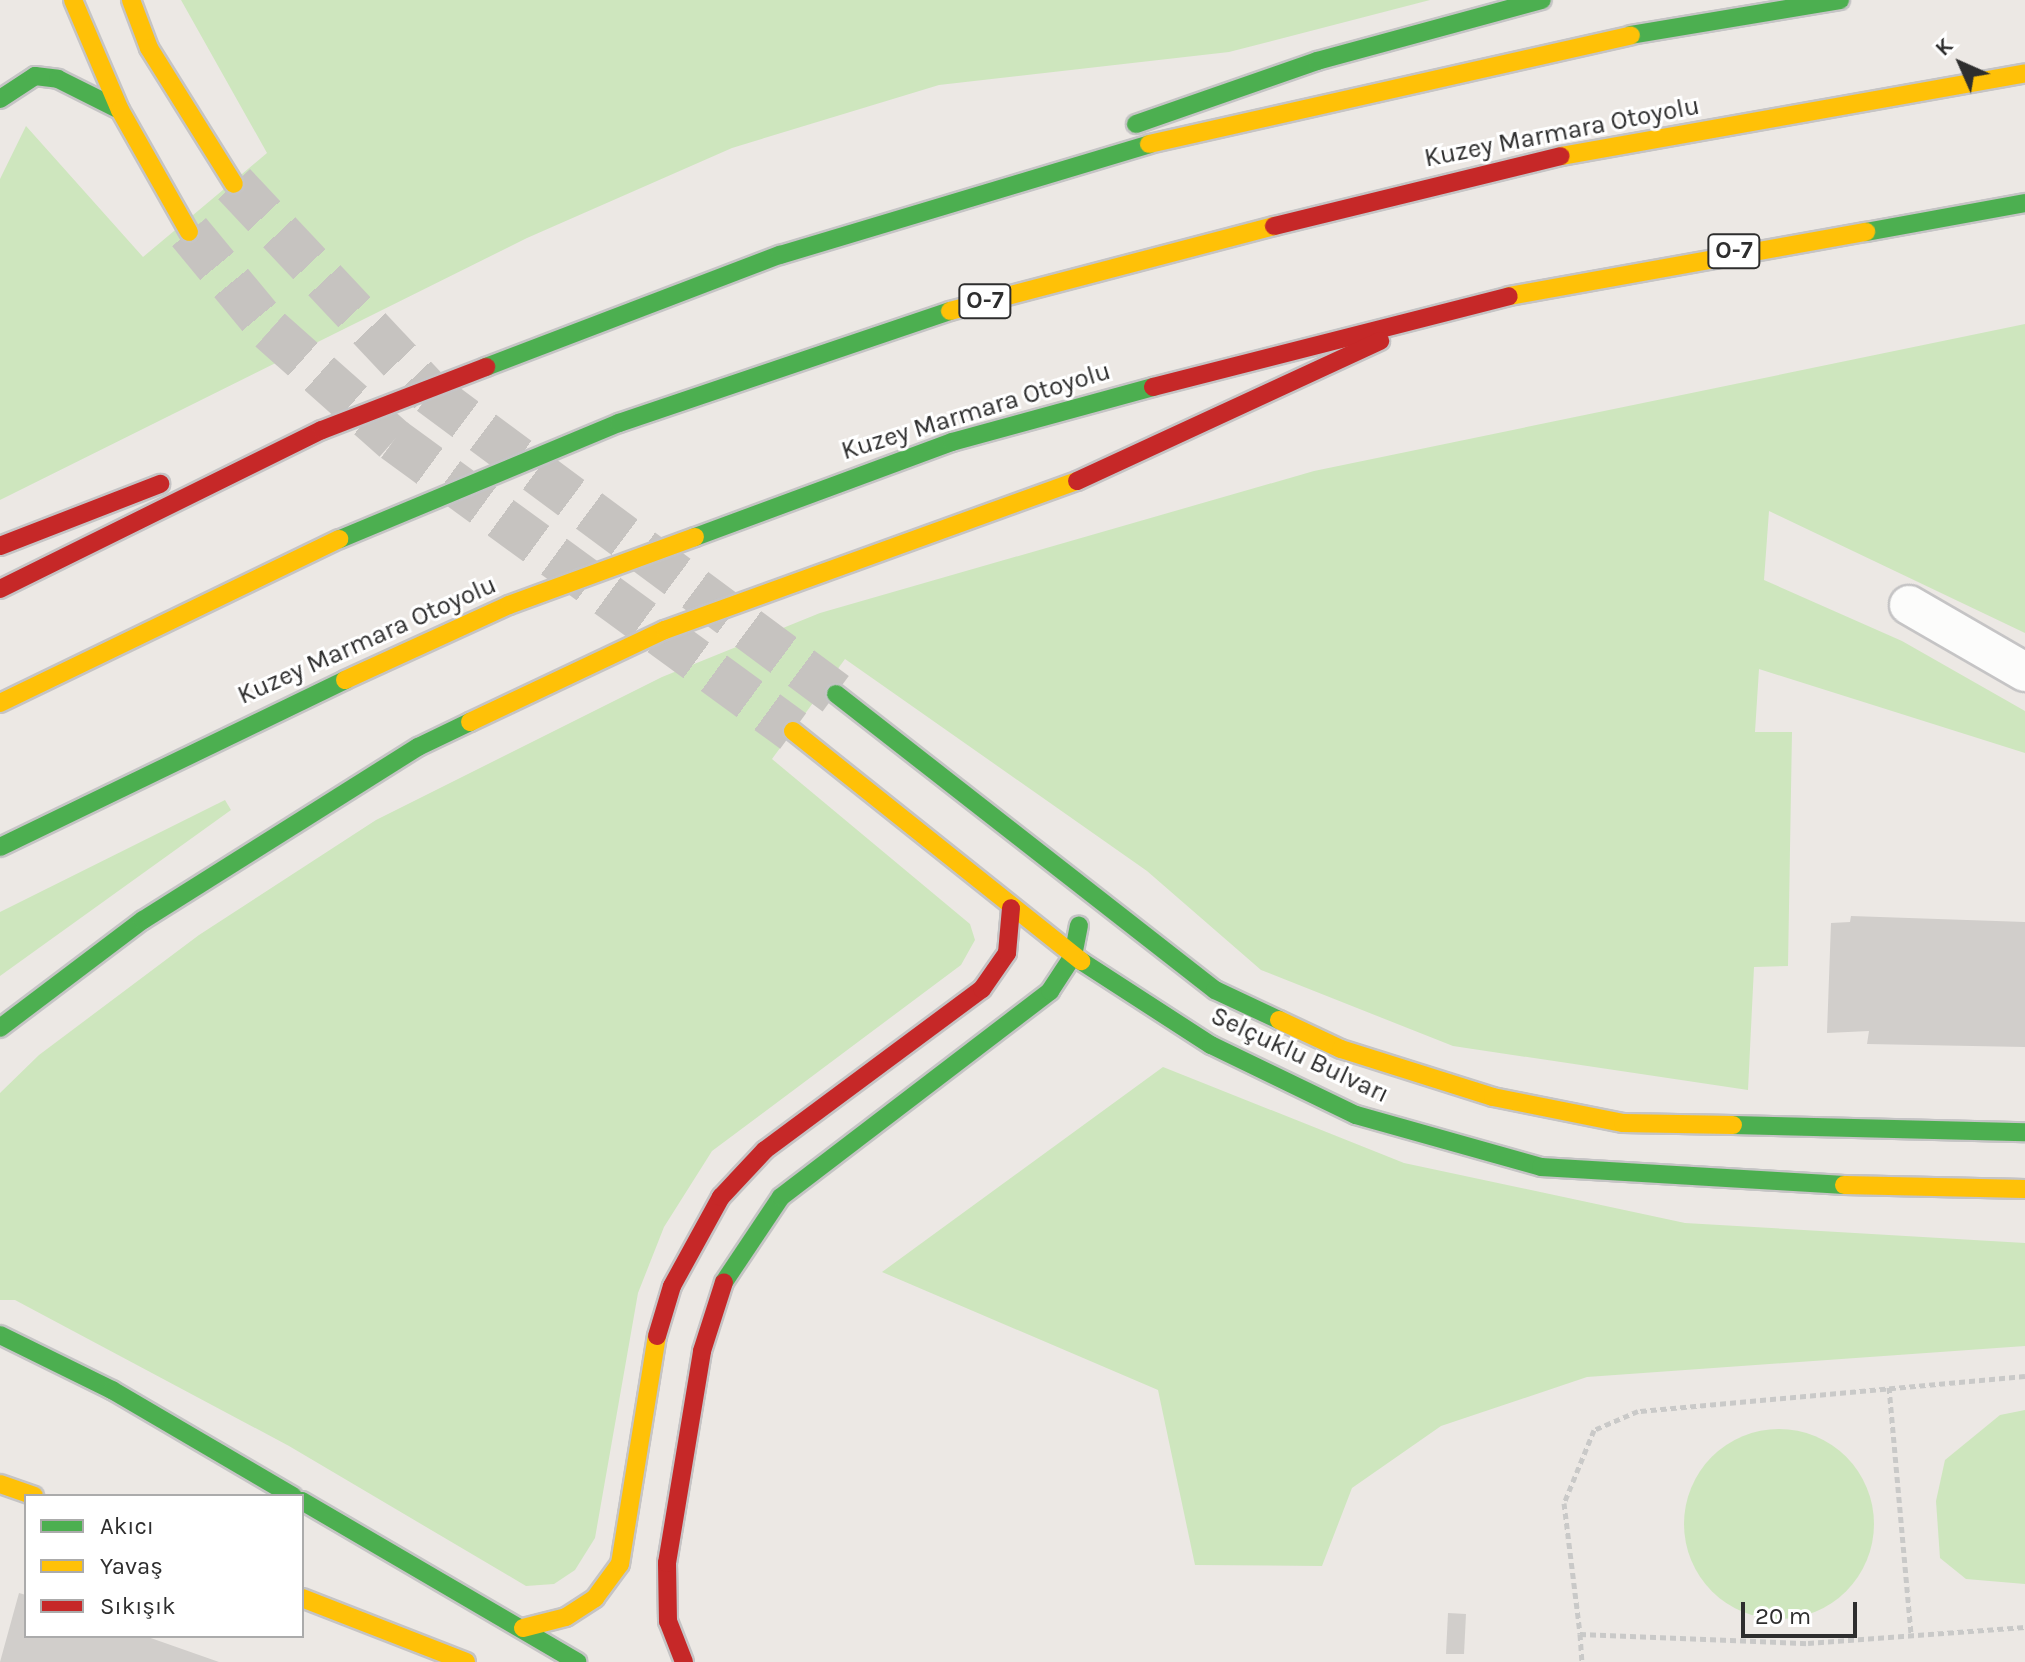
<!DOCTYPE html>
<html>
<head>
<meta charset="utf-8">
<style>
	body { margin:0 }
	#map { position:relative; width:2025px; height:1662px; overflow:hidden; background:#ece8e4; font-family:Karla,sans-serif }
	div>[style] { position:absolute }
	.green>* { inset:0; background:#cee6be }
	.round { border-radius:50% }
	.building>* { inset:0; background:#d1cecb }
	.primary-tunnel>* { height:44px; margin-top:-22px; transform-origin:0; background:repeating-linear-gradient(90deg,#c6c3c0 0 44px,transparent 0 66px) }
	.path>* { height:5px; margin-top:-2.5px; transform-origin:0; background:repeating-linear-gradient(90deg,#c9c9c8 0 6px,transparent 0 10px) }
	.roads { filter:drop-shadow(2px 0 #c5c4c5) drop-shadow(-2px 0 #c5c4c5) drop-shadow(0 2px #c5c4c5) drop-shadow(0 -2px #c5c4c5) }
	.street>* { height:38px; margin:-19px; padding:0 19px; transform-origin:19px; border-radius:19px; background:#fcfcfb }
	.fast>* { height:18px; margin:-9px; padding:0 9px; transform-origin:9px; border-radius:9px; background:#4caf50 }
	.slow>* { height:18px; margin:-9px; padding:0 9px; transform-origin:9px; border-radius:9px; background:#ffc107 }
	.jam>* { height:18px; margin:-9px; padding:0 9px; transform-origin:9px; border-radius:9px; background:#c62828 }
	span { translate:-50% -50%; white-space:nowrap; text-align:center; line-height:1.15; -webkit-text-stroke:6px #fff; paint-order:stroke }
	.shield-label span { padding:2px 6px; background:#fff; border:2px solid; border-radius:6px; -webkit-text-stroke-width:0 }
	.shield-label { font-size:24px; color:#2e2e2e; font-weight:700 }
	.street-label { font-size:26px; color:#2e2e2e }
	.legend { position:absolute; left:24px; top:1494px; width:280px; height:144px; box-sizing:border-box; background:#fff; border:2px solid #ababab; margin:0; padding:10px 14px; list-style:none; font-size:24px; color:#2e2e2e }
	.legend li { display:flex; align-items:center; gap:16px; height:40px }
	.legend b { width:40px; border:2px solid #ababab }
	.north { position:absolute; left:1921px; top:24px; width:80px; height:80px; -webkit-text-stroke:6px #fff; paint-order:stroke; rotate:315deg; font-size:22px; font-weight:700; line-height:32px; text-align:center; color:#2e2e2e }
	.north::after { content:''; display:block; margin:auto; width:28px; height:36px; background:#2e2e2e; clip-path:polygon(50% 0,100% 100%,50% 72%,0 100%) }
	.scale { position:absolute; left:1741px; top:1602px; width:116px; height:36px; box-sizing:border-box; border:4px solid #2e2e2e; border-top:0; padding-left:10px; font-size:24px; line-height:28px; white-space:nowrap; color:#2e2e2e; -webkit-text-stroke:6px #fff; paint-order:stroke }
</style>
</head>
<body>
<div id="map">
	<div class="green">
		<i style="clip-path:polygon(181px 0,1430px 0,1229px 52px,939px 85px,732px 148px,527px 238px,0 500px,0 179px,26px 126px,143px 257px,267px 153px)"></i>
		<i style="clip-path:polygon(2025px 324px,2025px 633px,1769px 511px,1764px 580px,1902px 641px,2025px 711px,2025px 753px,1759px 669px,1755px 732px,1792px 732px,1788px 966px,1754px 967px,1748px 1090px,1453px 1046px,1261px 970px,1147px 871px,845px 659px,772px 759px,970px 924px,975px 940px,961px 965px,712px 1151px,664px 1227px,638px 1293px,595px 1538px,575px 1570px,554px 1584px,526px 1586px,289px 1446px,15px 1300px,0 1300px,0 1093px,39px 1055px,199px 935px,376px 820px,662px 677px,820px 613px,1314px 471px)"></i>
		<i style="clip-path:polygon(225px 800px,231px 810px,0 976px,0 912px)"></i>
		<i style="clip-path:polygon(1163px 1067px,1404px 1163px,1685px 1223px,2025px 1243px,2025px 1346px,1587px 1377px,1441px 1426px,1352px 1488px,1322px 1566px,1195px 1565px,1158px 1390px,882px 1272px)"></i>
		<i style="clip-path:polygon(2025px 1410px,2025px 1584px,1966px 1579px,1940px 1558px,1936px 1501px,1945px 1460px,2000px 1415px)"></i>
		<i class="round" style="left:1684px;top:1429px;width:190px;height:190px"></i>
	</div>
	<div class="building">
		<i style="clip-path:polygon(1851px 916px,2025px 922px,2025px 1047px,1867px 1044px,1869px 1031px,1827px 1033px,1831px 923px,1850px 922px)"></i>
		<i style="clip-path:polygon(19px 1593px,26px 1595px,26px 1636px,145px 1636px,219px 1662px,0 1662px)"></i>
		<i style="clip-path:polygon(1448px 1613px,1466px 1614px,1464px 1654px,1446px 1654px)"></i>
	</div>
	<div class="primary-tunnel">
		<i style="left:234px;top:184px;width:287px;rotate:46.8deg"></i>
		<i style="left:430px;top:393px;width:505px;rotate:36.55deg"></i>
		<i style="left:189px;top:232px;width:127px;rotate:50.4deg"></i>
		<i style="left:270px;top:330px;width:166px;rotate:41.6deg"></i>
		<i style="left:394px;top:440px;width:494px;rotate:36.1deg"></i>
	</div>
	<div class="path">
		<i style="left:2025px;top:1376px;width:389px;rotate:174.8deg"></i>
		<i style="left:1638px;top:1411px;width:48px;rotate:156.6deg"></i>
		<i style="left:1594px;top:1430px;width:79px;rotate:112.3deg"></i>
		<i style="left:1564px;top:1503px;width:132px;rotate:83deg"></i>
		<i style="left:1580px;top:1634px;width:228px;rotate:2.3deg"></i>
		<i style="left:1808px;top:1643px;width:218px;rotate:-4.2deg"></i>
		<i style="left:1889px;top:1387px;width:249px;rotate:84.9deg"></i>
		<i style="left:1580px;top:1634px;width:28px;rotate:86deg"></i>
	</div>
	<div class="roads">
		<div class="street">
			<i style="left:1909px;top:605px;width:134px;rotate:30deg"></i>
		</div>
		<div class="fast">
			<i style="left:1631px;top:35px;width:212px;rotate:-9.5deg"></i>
			<i style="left:0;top:99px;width:42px;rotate:-33.3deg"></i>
			<i style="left:35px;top:76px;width:23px;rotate:7deg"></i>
			<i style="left:58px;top:79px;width:69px;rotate:26.6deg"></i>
			<i style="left:1136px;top:124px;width:192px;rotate:-19.2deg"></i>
			<i style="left:1317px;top:61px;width:233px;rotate:-15.2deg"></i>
			<i style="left:1866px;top:232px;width:162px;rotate:-10.3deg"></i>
			<i style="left:486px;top:367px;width:315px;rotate:-20.9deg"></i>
			<i style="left:780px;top:255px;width:385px;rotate:-16.7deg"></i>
			<i style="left:695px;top:537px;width:274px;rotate:-20.3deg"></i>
			<i style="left:952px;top:442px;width:208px;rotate:-15.3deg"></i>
			<i style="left:340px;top:539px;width:302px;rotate:-22.6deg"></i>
			<i style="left:619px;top:423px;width:349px;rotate:-18.7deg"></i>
			<i style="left:836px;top:694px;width:481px;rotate:38deg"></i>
			<i style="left:1215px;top:990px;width:71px;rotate:25.1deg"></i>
			<i style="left:0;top:847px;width:383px;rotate:-25.8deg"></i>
			<i style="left:1081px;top:961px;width:155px;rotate:32.9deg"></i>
			<i style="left:1211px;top:1045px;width:161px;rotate:25.8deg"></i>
			<i style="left:1356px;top:1115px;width:192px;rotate:15.7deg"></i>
			<i style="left:1541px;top:1167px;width:304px;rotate:3.4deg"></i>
			<i style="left:0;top:1028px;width:179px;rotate:-37.1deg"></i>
			<i style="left:143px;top:920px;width:325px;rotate:-32.2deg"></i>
			<i style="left:418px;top:747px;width:58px;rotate:-25.7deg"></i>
			<i style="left:1733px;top:1125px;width:292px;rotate:1.4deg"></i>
			<i style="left:724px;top:1282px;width:102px;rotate:-56.2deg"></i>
			<i style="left:781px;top:1197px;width:339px;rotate:-37.4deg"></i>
			<i style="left:1050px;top:991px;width:42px;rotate:-56.7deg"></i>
			<i style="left:1073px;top:956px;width:31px;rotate:-79deg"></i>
			<i style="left:0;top:1335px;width:125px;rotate:26.2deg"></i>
			<i style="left:112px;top:1390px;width:210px;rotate:30.4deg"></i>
			<i style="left:302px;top:1501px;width:319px;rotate:30.3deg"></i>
		</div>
		<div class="slow">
			<i style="left:73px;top:0;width:120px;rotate:66.9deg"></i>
			<i style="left:120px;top:110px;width:140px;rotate:60.5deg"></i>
			<i style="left:131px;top:0;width:51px;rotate:69.4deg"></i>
			<i style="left:149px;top:48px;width:160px;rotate:58deg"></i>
			<i style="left:1149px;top:144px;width:494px;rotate:-12.7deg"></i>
			<i style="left:1561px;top:156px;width:471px;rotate:-10.1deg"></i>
			<i style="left:1509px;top:296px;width:363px;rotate:-10.2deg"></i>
			<i style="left:950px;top:311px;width:335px;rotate:-14.7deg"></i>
			<i style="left:345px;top:680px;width:180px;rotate:-24.6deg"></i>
			<i style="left:509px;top:605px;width:198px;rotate:-20.1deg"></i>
			<i style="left:0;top:703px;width:377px;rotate:-25.8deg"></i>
			<i style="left:470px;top:722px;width:216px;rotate:-25.3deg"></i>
			<i style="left:665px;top:630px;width:438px;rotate:-19.9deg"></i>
			<i style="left:793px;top:731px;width:369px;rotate:38.6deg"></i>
			<i style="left:1279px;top:1020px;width:68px;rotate:25.1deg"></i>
			<i style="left:1341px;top:1049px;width:159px;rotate:17.5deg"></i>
			<i style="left:1493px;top:1097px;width:133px;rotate:11.3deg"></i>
			<i style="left:1623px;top:1123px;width:110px;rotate:1deg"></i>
			<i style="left:1844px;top:1185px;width:181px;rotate:1.3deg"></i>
			<i style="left:0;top:1484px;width:36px;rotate:19deg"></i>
			<i style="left:302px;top:1598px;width:176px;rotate:21.3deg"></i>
			<i style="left:523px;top:1628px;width:44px;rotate:-14.3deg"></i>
			<i style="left:566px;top:1617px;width:35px;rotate:-33deg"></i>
			<i style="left:595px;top:1598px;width:42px;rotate:-53.7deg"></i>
			<i style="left:620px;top:1564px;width:231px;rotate:-80.8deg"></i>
		</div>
		<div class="jam">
			<i style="left:1274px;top:226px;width:295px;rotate:-13.7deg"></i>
			<i style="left:1153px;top:387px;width:367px;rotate:-14.3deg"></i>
			<i style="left:1077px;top:481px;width:334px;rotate:-24.8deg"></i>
			<i style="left:0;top:546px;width:172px;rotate:-21.2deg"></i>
			<i style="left:0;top:589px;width:359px;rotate:-26.3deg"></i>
			<i style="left:322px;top:430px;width:176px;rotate:-21deg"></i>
			<i style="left:657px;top:1336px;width:52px;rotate:-73.3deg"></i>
			<i style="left:672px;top:1286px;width:102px;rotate:-61.2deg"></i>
			<i style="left:721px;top:1197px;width:64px;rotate:-46.9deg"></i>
			<i style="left:765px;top:1150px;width:270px;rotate:-36.6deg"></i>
			<i style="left:982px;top:989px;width:44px;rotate:-55.2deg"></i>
			<i style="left:1007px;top:953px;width:45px;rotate:-84.9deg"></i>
			<i style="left:684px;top:1662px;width:44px;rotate:-111.3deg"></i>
			<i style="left:668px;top:1621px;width:58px;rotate:-91deg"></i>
			<i style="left:667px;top:1563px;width:215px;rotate:-80.6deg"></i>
			<i style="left:702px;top:1351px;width:72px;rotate:-72.3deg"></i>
		</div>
	</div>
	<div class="shield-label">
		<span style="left:1734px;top:251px">O-7</span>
		<span style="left:985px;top:301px">O-7</span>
	</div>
	<div class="street-label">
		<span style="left:1562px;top:132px;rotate:-11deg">Kuzey Marmara Otoyolu</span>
		<span style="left:976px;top:411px;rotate:-17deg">Kuzey Marmara Otoyolu</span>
		<span style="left:367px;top:640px;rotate:-24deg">Kuzey Marmara Otoyolu</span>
		<span style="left:1300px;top:1055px;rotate:25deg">Selçuklu Bulvarı</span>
	</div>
	<ul class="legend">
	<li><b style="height:10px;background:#4caf50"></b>Akıcı</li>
	<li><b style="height:10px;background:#ffc107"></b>Yavaş</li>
	<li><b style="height:10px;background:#c62828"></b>Sıkışık</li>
	</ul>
	<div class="north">K</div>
	<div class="scale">20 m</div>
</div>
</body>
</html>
